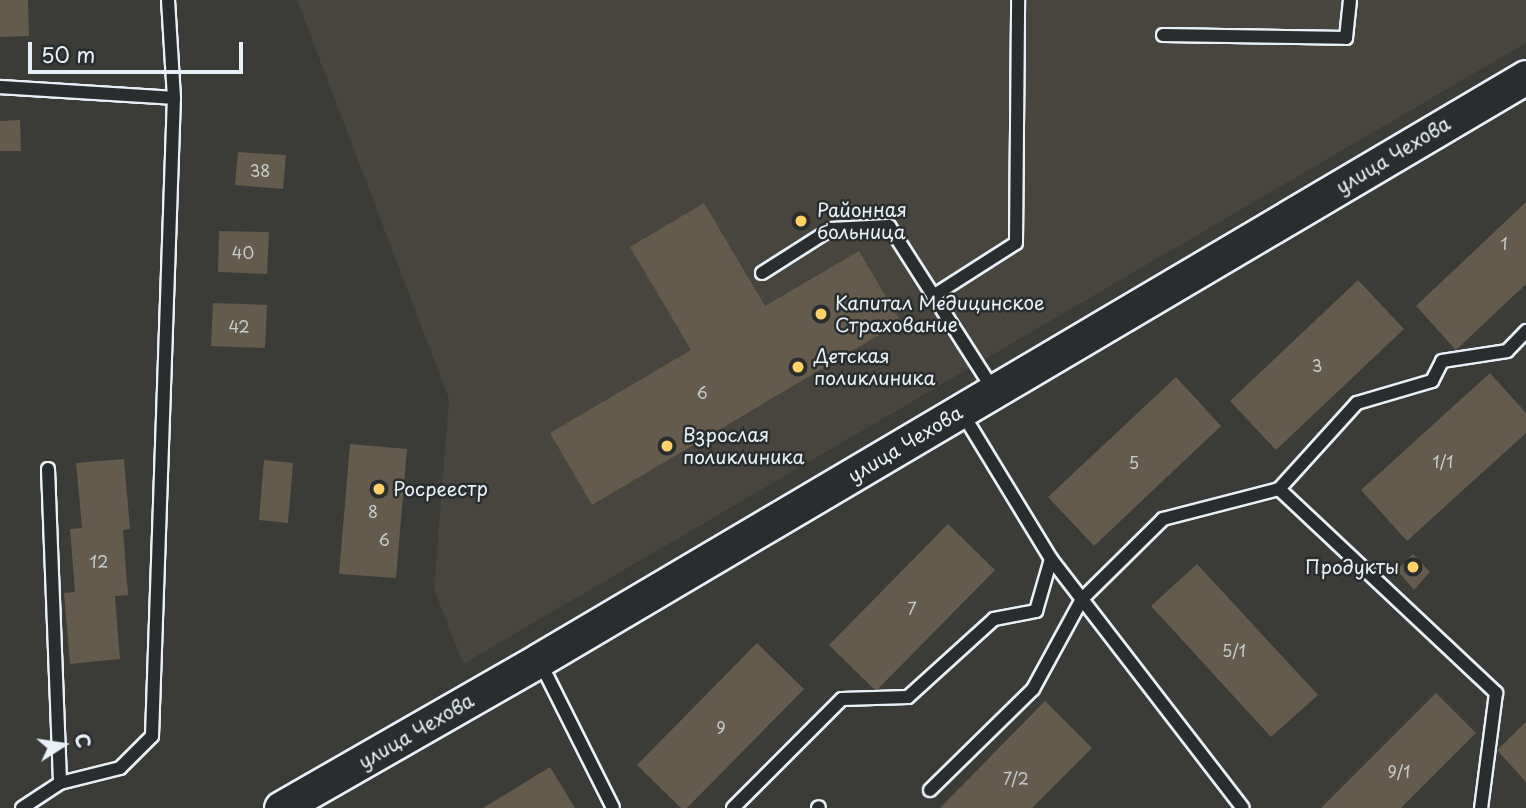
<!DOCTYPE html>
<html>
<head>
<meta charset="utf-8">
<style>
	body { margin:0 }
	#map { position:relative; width:1526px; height:808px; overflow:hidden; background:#3b3b37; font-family:"Playpen Sans",sans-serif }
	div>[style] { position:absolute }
	.built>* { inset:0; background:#47453d }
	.building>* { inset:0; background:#645b4c }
	.roads { filter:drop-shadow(2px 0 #e8f1f8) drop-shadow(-2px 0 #e8f1f8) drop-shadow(0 2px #e8f1f8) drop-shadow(0 -2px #e8f1f8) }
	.service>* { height:12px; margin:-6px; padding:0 6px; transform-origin:6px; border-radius:6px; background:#2a2d2e }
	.tertiary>* { height:33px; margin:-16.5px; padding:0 16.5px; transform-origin:16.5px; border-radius:16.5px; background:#2a2d2e }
	.dots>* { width:19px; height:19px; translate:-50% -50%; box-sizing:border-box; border:4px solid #2a2d2e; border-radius:50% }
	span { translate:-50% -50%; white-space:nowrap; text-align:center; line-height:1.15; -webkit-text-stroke:5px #2a2d2e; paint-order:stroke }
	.number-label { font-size:16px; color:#c7cccd }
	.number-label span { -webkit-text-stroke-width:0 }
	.street-label { font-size:19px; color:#e8f1f8 }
	.poi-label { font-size:19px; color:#e8f1f8 }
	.left { translate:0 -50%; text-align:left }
	.right { translate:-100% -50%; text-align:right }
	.north { position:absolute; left:28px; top:710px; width:70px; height:70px; -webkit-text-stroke:5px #2a2d2e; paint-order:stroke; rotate:78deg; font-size:19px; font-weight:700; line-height:28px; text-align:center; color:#e8f1f8 }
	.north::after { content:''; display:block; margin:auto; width:24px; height:32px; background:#e8f1f8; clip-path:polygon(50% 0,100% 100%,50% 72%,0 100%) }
	.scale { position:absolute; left:28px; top:42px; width:215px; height:32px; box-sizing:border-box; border:4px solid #e8f1f8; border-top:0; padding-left:9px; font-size:21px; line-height:24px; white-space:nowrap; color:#e8f1f8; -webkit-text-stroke:5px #2a2d2e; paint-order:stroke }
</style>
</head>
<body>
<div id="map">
	<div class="built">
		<i style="clip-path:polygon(297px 0,1526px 0,1526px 43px,463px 664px,434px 589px,449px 399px)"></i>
	</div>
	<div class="building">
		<i style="clip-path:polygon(0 0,28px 0,29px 36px,0 37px)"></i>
		<i style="clip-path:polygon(20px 120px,21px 151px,0 151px,0 121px)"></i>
		<i style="clip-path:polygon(238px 152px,286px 155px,283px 189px,235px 185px)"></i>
		<i style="clip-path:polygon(1526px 202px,1526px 284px,1456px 350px,1416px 306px)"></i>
		<i style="clip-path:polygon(704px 203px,765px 306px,859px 251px,901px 322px,592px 505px,550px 433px,691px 350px,630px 247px)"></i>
		<i style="clip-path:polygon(219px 231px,269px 232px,267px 274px,218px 272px)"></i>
		<i style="clip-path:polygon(1358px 280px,1404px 329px,1276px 450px,1230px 401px)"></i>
		<i style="clip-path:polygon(213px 303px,267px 305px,265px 348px,211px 346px)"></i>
		<i style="clip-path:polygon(1490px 373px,1526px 413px,1526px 433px,1407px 541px,1361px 490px)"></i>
		<i style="clip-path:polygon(1176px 377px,1221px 426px,1094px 546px,1048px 497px)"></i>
		<i style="clip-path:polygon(350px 444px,407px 449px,396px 578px,339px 574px)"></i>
		<i style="clip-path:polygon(124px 459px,130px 529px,123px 530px,128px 595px,115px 596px,120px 659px,70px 664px,64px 593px,75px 592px,70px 529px,82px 528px,76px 463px)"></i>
		<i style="clip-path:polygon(264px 460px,293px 463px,288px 523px,259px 520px)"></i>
		<i style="clip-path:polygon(948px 524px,995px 570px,876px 691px,829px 645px)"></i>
		<i style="clip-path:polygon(1413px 554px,1430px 572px,1414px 590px,1397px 570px)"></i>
		<i style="clip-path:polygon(1197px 564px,1318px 695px,1271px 737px,1151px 606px)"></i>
		<i style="clip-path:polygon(757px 643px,804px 689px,687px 808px,681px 808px,637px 765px)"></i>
		<i style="clip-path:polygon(1436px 693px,1476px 733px,1401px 808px,1321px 808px)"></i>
		<i style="clip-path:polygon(1045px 701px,1092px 748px,1032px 808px,940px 808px)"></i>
		<i style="clip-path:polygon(1526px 722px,1526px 782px,1497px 750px)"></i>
		<i style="clip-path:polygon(550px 767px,575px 808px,483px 808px)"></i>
	</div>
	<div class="roads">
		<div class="service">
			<i style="left:1163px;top:35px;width:183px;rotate:0.9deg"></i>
			<i style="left:1346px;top:38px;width:38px;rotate:-84deg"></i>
			<i style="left:0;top:87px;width:174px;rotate:3.6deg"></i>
			<i style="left:762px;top:273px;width:82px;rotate:-32.5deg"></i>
			<i style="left:831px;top:229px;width:58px;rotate:-3deg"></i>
			<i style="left:889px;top:226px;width:196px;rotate:57.5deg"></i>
			<i style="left:933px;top:296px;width:98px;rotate:-32.6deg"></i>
			<i style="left:1016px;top:243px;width:243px;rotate:-89.5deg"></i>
			<i style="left:961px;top:411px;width:173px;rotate:58.7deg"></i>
			<i style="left:1051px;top:559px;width:314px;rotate:52.4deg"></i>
			<i style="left:48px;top:469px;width:314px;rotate:87.8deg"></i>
			<i style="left:1279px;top:489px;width:298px;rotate:43.2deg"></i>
			<i style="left:1496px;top:693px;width:116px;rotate:97.4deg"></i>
			<i style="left:539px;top:660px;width:165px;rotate:63.4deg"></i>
			<i style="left:930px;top:790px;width:144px;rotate:-44.4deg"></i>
			<i style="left:1033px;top:689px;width:102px;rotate:-61.4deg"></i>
			<i style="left:1082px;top:599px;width:114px;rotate:-44.6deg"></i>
			<i style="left:1163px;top:519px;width:120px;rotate:-14.5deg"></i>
			<i style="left:1279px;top:489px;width:116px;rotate:-47.8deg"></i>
			<i style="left:1357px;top:403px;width:78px;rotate:-16.3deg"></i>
			<i style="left:1432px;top:381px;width:22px;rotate:-63deg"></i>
			<i style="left:1442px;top:361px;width:66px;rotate:-8.7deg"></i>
			<i style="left:1507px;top:351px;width:28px;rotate:-46deg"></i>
			<i style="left:22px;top:808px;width:45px;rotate:-33.3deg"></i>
			<i style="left:60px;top:783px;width:62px;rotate:-14deg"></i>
			<i style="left:120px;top:768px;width:45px;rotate:-45deg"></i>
			<i style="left:152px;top:736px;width:638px;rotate:-88.03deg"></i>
			<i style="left:174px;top:98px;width:98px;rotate:-93.5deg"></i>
			<i style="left:733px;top:808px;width:154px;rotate:-45deg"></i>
			<i style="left:842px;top:699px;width:66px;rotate:-1.7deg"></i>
			<i style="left:908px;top:697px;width:116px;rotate:-42.2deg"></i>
			<i style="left:994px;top:619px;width:43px;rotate:-10.8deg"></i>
			<i style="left:1036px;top:611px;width:54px;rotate:-73.9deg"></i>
			<i style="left:818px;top:808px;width:1px;rotate:-45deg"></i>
		</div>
		<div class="tertiary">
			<i style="left:281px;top:808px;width:297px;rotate:-29.8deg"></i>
			<i style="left:539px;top:660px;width:1146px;rotate:-30.57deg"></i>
		</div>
	</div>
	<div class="dots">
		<i style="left:801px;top:221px;background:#ffd166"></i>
		<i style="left:821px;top:314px;background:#ffd166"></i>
		<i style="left:798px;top:367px;background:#ffd166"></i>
		<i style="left:667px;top:446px;background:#ffd166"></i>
		<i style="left:379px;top:489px;background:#ffd166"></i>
		<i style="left:1413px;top:567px;background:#ffd166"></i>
	</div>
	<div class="number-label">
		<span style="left:260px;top:170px">38</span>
		<span style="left:1504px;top:243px">1</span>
		<span style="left:243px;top:252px">40</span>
		<span style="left:239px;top:326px">42</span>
		<span style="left:1317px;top:365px">3</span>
		<span style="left:702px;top:392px">6</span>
		<span style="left:1443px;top:461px">1/1</span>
		<span style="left:1134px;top:462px">5</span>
		<span style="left:373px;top:511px">8</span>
		<span style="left:384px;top:539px">6</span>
		<span style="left:99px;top:561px">12</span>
		<span style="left:912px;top:608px">7</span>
		<span style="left:1234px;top:650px">5/1</span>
		<span style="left:721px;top:727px">9</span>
		<span style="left:1399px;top:771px">9/1</span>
		<span style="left:1016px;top:778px">7/2</span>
	</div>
	<div class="street-label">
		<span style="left:1393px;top:155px;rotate:-31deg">улица Чехова</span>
		<span style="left:905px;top:444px;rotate:-31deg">улица Чехова</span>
		<span style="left:416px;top:731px;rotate:-30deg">улица Чехова</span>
	</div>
	<div class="poi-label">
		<span class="left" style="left:817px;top:221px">Районная<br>больница</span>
		<span class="left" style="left:835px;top:314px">Капитал Медицинское<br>Страхование</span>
		<span class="left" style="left:814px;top:367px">Детская<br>поликлиника</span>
		<span class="left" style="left:683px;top:446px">Взрослая<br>поликлиника</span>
		<span class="left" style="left:393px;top:489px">Росреестр</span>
		<span class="right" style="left:1399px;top:567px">Продукты</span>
	</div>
	<div class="north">С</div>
	<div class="scale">50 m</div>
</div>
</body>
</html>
